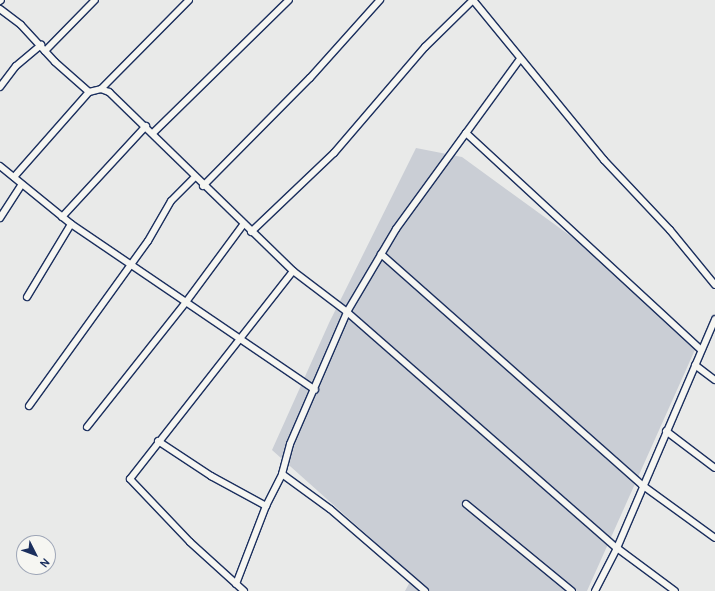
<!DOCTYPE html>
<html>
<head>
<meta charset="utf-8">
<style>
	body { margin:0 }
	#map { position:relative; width:715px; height:591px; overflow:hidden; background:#e9eae9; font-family:Pangolin,sans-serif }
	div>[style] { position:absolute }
	.green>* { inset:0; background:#caced5 }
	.roads { filter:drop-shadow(1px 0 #1b2f5e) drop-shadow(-1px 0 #1b2f5e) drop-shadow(0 1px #1b2f5e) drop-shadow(0 -1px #1b2f5e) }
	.minor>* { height:6px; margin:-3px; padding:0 3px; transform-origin:3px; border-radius:3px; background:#f6f6f2 }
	span { translate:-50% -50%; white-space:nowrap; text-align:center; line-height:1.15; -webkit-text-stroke:3.5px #f6f6f2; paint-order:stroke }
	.north { position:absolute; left:16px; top:535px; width:40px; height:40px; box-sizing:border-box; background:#f6f6f2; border:1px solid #9ea6b7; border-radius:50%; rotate:132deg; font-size:11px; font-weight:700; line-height:16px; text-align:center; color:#1b2f5e }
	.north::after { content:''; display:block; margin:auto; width:14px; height:18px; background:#1b2f5e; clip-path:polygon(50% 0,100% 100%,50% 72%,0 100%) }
</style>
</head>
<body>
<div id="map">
	<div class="green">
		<i style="clip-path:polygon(416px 148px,462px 157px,601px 258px,698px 343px,587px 591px,405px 591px,413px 576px,272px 450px,329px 323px)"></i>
	</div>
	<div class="roads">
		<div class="minor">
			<i style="left:0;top:1px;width:1px;rotate:-45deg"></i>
			<i style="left:0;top:9px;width:26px;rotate:37deg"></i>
			<i style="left:21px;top:25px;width:50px;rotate:47.4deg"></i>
			<i style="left:55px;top:62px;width:45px;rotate:41.4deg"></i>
			<i style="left:89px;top:92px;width:12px;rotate:-14deg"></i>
			<i style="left:101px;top:89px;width:9px;rotate:21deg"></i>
			<i style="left:109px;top:92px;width:257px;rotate:44.2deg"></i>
			<i style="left:293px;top:271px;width:68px;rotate:37.2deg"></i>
			<i style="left:347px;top:312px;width:359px;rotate:41.2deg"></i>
			<i style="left:617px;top:548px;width:72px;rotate:36.6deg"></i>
			<i style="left:45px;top:51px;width:71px;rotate:-45.6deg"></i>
			<i style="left:0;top:87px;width:26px;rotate:-53deg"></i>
			<i style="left:16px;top:66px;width:33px;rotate:-40deg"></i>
			<i style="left:101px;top:89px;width:125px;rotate:-45.3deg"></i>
			<i style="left:153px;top:133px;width:190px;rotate:-44.4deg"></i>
			<i style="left:466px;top:133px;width:92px;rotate:-53.9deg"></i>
			<i style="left:0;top:166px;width:92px;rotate:39.2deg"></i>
			<i style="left:71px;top:224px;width:295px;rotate:34.2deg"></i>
			<i style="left:14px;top:177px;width:113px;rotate:-48.6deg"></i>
			<i style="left:203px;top:186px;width:152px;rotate:-45.3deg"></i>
			<i style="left:310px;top:78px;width:105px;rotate:-48.1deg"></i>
			<i style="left:62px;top:217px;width:124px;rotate:-47.3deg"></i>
			<i style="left:0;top:218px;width:40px;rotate:-57.1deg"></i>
			<i style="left:251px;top:232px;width:115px;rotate:-43.6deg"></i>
			<i style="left:334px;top:153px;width:140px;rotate:-49.4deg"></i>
			<i style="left:425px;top:47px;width:67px;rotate:-44.4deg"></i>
			<i style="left:473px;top:0;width:207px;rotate:50.7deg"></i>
			<i style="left:604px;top:160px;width:96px;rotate:46.7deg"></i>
			<i style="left:670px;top:230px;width:71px;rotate:50.7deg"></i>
			<i style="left:381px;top:254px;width:349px;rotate:41.5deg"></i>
			<i style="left:642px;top:485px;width:90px;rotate:36deg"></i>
			<i style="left:27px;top:297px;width:85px;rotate:-58.9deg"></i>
			<i style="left:695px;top:365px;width:25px;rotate:37deg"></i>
			<i style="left:29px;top:406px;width:203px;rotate:-54.2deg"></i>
			<i style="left:148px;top:241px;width:46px;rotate:-60.1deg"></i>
			<i style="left:171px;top:201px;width:34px;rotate:-45deg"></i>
			<i style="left:87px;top:427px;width:159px;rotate:-51.6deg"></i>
			<i style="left:186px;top:302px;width:96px;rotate:-53.5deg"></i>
			<i style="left:666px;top:431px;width:61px;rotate:37.1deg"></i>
			<i style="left:158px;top:441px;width:64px;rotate:33.4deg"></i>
			<i style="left:211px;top:476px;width:63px;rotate:28.6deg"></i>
			<i style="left:466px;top:504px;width:137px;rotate:39.4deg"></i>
			<i style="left:236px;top:584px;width:84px;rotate:-69deg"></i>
			<i style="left:266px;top:506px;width:36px;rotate:-63deg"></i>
			<i style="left:244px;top:591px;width:73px;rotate:-137.8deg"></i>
			<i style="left:190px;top:542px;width:87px;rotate:-133.6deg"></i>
			<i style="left:130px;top:479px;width:264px;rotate:-51.9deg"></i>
			<i style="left:425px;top:591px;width:125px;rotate:-139.2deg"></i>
			<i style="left:330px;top:509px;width:59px;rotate:-143.9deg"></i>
			<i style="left:282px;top:474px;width:31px;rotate:-75deg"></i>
			<i style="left:290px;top:444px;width:144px;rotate:-66.6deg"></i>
			<i style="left:347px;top:312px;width:96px;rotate:-59.4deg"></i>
			<i style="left:396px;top:229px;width:119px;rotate:-53.9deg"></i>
			<i style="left:466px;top:133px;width:320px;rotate:42.7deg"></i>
			<i style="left:595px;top:591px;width:48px;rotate:-62.9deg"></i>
			<i style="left:617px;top:548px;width:249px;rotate:-66.8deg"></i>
		</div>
	</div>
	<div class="north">N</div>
</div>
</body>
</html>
